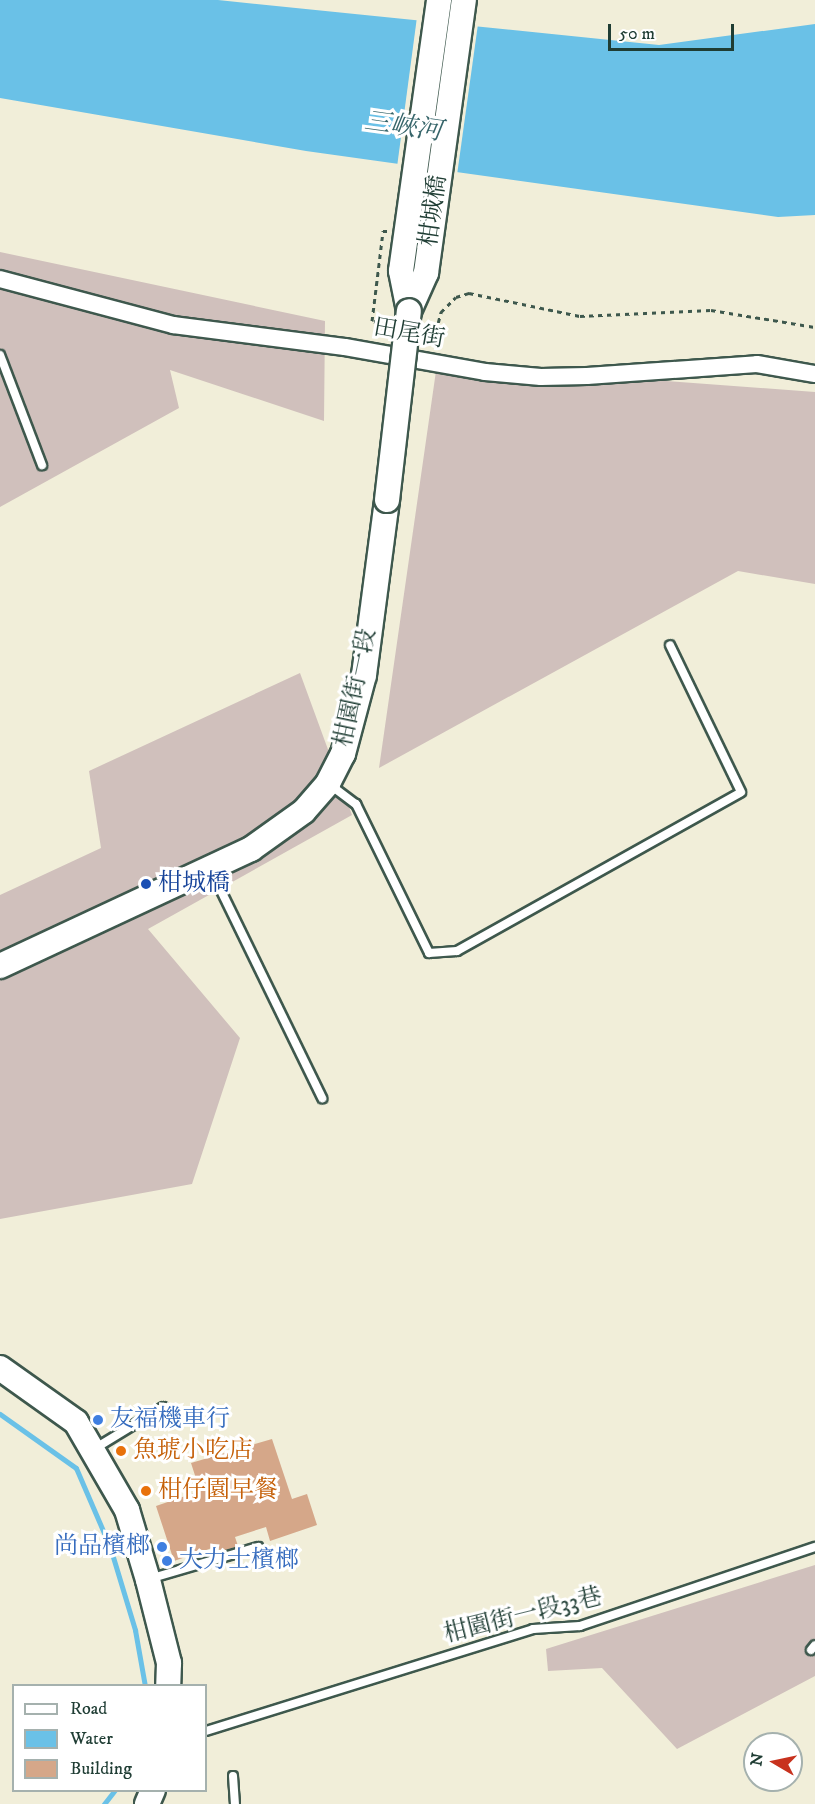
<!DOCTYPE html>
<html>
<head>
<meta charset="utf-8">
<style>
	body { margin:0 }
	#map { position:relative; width:815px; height:1804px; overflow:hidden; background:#f1eed9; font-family:"IM FELL DW Pica","Noto Serif TC",serif }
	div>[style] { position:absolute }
	.industrial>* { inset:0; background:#d0c0bc }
	.water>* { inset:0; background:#6ac1e7 }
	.pier>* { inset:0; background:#f1eed9 }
	.stream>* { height:5px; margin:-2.5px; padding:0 2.5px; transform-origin:2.5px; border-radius:2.5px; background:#6ac1e7 }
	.building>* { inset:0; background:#d5a789 }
	.path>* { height:3px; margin-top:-1.5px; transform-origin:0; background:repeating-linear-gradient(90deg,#3e584d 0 4.5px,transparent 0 9px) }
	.roads { filter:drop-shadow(2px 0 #3e584d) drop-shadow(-2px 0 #3e584d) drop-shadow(0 2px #3e584d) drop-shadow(0 -2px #3e584d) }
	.lane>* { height:8px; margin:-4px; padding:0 4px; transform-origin:4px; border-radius:4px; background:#fff }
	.street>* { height:16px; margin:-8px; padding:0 8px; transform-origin:8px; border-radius:8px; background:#fff }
	.secondary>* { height:24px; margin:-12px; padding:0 12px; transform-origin:12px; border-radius:12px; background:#fff }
	.bridges { filter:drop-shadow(2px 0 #3e584d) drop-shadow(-2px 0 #3e584d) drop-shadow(0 2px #3e584d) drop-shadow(0 -2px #3e584d) }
	.secondary-bridge>* { height:24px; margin:-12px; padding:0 12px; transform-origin:12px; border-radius:12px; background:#fff }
	.dots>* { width:16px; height:16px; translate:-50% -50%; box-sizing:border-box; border:3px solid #fff; border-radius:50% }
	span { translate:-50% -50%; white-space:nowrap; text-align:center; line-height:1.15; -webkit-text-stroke:6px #fff; paint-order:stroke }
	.street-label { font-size:24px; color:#1f3d34 }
	.transit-label { font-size:24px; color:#164399 }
	.left { translate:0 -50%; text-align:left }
	.shop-label { font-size:24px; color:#366cbe }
	.right { translate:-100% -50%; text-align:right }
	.food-label { font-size:24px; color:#c56008 }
	.water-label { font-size:26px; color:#36656a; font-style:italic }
	.legend { position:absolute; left:12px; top:1684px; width:195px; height:108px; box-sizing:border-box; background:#fff; border:2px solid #a5b1ae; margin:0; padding:8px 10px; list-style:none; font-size:18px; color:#1f3d34 }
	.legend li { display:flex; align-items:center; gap:12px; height:30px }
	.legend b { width:30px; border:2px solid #a5b1ae }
	.north { position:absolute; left:743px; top:1732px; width:60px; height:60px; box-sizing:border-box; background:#fff; border:2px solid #a5b1ae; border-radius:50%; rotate:279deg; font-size:16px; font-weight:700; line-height:24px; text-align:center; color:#1f3d34 }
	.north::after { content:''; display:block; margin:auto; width:21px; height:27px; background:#c8321e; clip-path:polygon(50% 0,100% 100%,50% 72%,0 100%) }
	.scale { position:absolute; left:608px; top:24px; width:126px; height:27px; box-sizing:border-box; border:3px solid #1f3d34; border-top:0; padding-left:8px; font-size:18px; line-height:21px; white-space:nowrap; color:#1f3d34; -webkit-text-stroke:4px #fff; paint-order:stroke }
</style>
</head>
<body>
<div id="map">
	<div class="industrial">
		<i style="clip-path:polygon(0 252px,325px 321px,324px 421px,170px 370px,179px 408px,0 507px)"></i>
		<i style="clip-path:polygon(437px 364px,815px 392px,815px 584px,738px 571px,379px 768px)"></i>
		<i style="clip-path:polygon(300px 673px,352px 815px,148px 929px,240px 1038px,192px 1184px,0 1219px,0 895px,101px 848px,89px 771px)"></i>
		<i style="clip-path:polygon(815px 1565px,815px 1676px,677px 1749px,602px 1668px,548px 1671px,546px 1649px)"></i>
	</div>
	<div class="water">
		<i style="clip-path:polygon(0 0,218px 0,659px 45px,815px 24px,815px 215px,778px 217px,306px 151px,0 98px)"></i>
	</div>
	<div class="pier">
		<i style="clip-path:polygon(417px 17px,478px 24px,457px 175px,397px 167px)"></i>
	</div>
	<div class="stream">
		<i style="left:0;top:1414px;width:93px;rotate:35.4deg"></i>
		<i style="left:76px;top:1468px;width:86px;rotate:66.7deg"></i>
		<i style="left:110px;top:1547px;width:87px;rotate:73.2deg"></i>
		<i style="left:135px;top:1630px;width:57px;rotate:79.9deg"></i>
		<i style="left:104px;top:1804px;width:18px;rotate:-52deg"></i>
	</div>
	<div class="building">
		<i style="clip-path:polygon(272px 1439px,292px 1499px,307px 1494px,317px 1525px,270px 1541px,266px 1527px,235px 1537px,238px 1546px,220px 1552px,218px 1546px,174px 1561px,156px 1506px,200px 1491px,191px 1463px)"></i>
	</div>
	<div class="path">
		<i style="left:387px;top:323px;width:15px;rotate:-172deg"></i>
		<i style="left:372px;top:321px;width:91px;rotate:-83deg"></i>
		<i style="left:383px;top:231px;width:4px"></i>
		<i style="left:426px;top:329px;width:10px;rotate:11deg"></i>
		<i style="left:436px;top:331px;width:20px;rotate:-75deg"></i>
		<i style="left:441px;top:312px;width:21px;rotate:-45deg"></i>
		<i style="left:456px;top:297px;width:14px;rotate:-17deg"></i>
		<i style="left:469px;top:293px;width:113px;rotate:11.7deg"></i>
		<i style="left:580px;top:316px;width:131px;rotate:-2.6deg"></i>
		<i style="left:711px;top:310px;width:105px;rotate:9.3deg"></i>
	</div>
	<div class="roads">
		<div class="lane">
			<i style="left:0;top:355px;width:118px;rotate:69.1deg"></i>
			<i style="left:329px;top:784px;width:34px;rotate:37deg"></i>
			<i style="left:356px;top:804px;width:166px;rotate:63.9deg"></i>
			<i style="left:429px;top:953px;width:28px;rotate:-4deg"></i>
			<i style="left:457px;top:951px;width:325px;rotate:-29.2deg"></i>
			<i style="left:741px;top:792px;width:163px;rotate:-115.8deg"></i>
			<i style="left:211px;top:870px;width:254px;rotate:64deg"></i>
			<i style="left:94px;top:1449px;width:81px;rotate:-31.3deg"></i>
			<i style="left:149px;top:1579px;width:114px;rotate:-16.4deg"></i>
			<i style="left:811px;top:1650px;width:6px;rotate:-51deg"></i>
			<i style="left:206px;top:1731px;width:343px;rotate:-17.3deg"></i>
			<i style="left:533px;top:1629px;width:47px;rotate:-3.7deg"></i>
			<i style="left:580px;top:1626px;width:248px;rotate:-18.6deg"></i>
			<i style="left:233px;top:1776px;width:28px;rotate:86deg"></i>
		</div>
		<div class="street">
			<i style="left:0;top:279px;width:179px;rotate:14.9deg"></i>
			<i style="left:173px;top:325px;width:173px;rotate:7.3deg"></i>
			<i style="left:345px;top:347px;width:142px;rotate:10.1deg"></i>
			<i style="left:485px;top:372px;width:56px;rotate:5.1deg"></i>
			<i style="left:541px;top:377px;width:46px;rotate:-1.2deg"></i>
			<i style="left:587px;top:376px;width:170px;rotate:-4deg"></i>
			<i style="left:757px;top:364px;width:59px;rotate:9.8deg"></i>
		</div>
		<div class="secondary">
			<i style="left:409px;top:311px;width:42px;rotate:-65.9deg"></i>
			<i style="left:426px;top:273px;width:276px;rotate:-82.1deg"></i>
			<i style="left:409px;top:311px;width:41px;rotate:-101.3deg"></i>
			<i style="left:401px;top:271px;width:274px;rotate:-82deg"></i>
			<i style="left:0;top:966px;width:277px;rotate:-25deg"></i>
			<i style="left:251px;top:849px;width:65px;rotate:-35.6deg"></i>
			<i style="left:304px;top:811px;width:37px;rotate:-49deg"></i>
			<i style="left:328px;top:783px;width:33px;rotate:-63deg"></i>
			<i style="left:343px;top:754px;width:82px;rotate:-75.1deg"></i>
			<i style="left:364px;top:675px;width:177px;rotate:-82.5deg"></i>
			<i style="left:0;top:1368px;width:93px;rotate:35.4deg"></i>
			<i style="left:76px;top:1422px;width:102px;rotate:59.9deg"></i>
			<i style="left:127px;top:1510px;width:73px;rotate:73.3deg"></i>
			<i style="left:148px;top:1580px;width:86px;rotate:75.8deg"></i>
			<i style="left:169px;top:1663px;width:23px;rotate:92deg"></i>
			<i style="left:147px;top:1804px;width:15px;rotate:-67deg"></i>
		</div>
	</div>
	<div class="bridges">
		<div class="secondary-bridge">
			<i style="left:387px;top:500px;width:190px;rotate:-83.4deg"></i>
		</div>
	</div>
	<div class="dots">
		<i style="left:146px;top:884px;background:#1a4fb4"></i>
		<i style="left:98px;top:1420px;background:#3f7fe0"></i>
		<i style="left:121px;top:1451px;background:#e8710a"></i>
		<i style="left:146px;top:1491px;background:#e8710a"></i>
		<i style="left:162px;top:1547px;background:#3f7fe0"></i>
		<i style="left:167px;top:1561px;background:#3f7fe0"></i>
	</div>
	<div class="street-label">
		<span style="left:434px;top:211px;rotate:-82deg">柑城橋</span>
		<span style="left:409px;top:334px;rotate:10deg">田尾街</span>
		<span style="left:356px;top:688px;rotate:-78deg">柑園街一段</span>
		<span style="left:523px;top:1616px;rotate:-14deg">柑園街一段33巷</span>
	</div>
	<div class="transit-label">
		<span class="left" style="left:158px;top:884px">柑城橋</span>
	</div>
	<div class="shop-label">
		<span class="left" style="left:110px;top:1420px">友福機車行</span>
		<span class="right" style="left:150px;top:1547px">尚品檳榔</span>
		<span class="left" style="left:179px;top:1561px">大力士檳榔</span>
	</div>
	<div class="food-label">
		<span class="left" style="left:133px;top:1451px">魚琥小吃店</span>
		<span class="left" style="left:158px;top:1491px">柑仔園早餐</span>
	</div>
	<div class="water-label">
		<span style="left:403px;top:127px;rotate:8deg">三峽河</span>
	</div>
	<ul class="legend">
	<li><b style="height:8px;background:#fff"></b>Road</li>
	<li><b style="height:16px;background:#6ac1e7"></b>Water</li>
	<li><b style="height:16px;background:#d5a789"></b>Building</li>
	</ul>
	<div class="north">N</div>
	<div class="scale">50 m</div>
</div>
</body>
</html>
